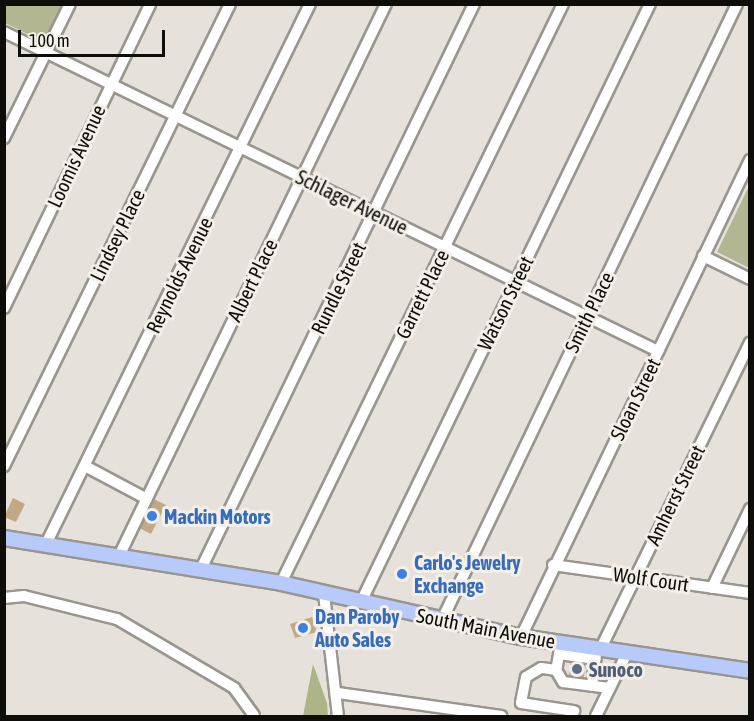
<!DOCTYPE html>
<html>
<head>
<meta charset="utf-8">
<style>
	body { margin:0 }
	#map { position:relative; width:754px; height:721px; overflow:hidden; background:#e6e2db; font-family:"Asap Condensed",sans-serif }
	div>[style] { position:absolute }
	.green>* { inset:0; background:#b2b791 }
	.forest>* { inset:0; background:#aeb488 }
	.building>* { inset:0; background:#c1aa83 }
	.minor-tunnel>* { height:10px; margin-top:-5px; transform-origin:0; background:repeating-linear-gradient(90deg,#c6c2bc 0 10px,transparent 0 15px) }
	.roads { filter:drop-shadow(2px 0 #99958f) drop-shadow(-2px 0 #99958f) drop-shadow(0 2px #99958f) drop-shadow(0 -2px #99958f) }
	.minor>* { height:10px; margin:-5px; padding:0 5px; transform-origin:5px; border-radius:5px; background:#fff }
	.major>* { height:14px; margin:-7px; padding:0 7px; transform-origin:7px; border-radius:7px; background:#b7cafa }
	.dots>* { width:16px; height:16px; translate:-50% -50%; box-sizing:border-box; border:3px solid #f4efe8; border-radius:50% }
	span { translate:-50% -50%; white-space:nowrap; text-align:center; line-height:1.15; -webkit-text-stroke:6px #f4efe8; paint-order:stroke }
	.street-label { font-size:20px; color:#0e0d0a }
	.shop-label { font-size:20px; color:#366cbe; font-weight:700 }
	.left { translate:0 -50%; text-align:left }
	.service-label { font-size:20px; color:#4e5e75; font-weight:700 }
	.frame { position:absolute; inset:0; border:6px solid #0e0d0a; pointer-events:none }
	.scale { position:absolute; left:18px; top:30px; width:147px; height:27px; box-sizing:border-box; border:3px solid #0e0d0a; border-top:0; padding-left:8px; font-size:18px; line-height:21px; white-space:nowrap; color:#0e0d0a; -webkit-text-stroke:4px #f4efe8; paint-order:stroke }
</style>
</head>
<body>
<div id="map">
	<div class="green">
		<i style="clip-path:polygon(4px 5px,65px 5px,46px 43px,5px 23px)"></i>
		<i style="clip-path:polygon(749px 186px,749px 268px,717px 252px)"></i>
	</div>
	<div class="forest">
		<i style="clip-path:polygon(313px 664px,327px 703px,328px 716px,303px 716px)"></i>
	</div>
	<div class="building">
		<i style="clip-path:polygon(13px 498px,25px 504px,16px 522px,4px 517px)"></i>
		<i style="clip-path:polygon(152px 498px,166px 505px,151px 534px,137px 527px)"></i>
		<i style="clip-path:polygon(312px 617px,317px 632px,295px 638px,290px 624px)"></i>
		<i style="clip-path:polygon(571px 657px,587px 659px,583px 682px,568px 679px)"></i>
	</div>
	<div class="minor-tunnel">
		<i style="left:570px;top:668px;width:15px;rotate:11deg"></i>
	</div>
	<div class="roads">
		<div class="minor">
			<i style="left:4px;top:32px;width:728px;rotate:26deg"></i>
			<i style="left:4px;top:138px;width:149px;rotate:-63.8deg"></i>
			<i style="left:703px;top:256px;width:52px;rotate:26.1deg"></i>
			<i style="left:4px;top:308px;width:337px;rotate:-64.3deg"></i>
			<i style="left:4px;top:466px;width:514px;rotate:-63.93deg"></i>
			<i style="left:85px;top:466px;width:70px;rotate:28deg"></i>
			<i style="left:46px;top:544px;width:601px;rotate:-63.95deg"></i>
			<i style="left:119px;top:556px;width:613px;rotate:-64.19deg"></i>
			<i style="left:553px;top:565px;width:199px;rotate:8.1deg"></i>
			<i style="left:200px;top:571px;width:630px;rotate:-64.21deg"></i>
			<i style="left:281px;top:583px;width:644px;rotate:-64.03deg"></i>
			<i style="left:712px;top:588px;width:88px;rotate:-64.3deg"></i>
			<i style="left:324px;top:594px;width:123px;rotate:83.5deg"></i>
			<i style="left:4px;top:598px;width:20px;rotate:-6deg"></i>
			<i style="left:24px;top:596px;width:96px;rotate:13.9deg"></i>
			<i style="left:117px;top:619px;width:136px;rotate:30.5deg"></i>
			<i style="left:234px;top:688px;width:34px;rotate:54deg"></i>
			<i style="left:361px;top:602px;width:664px;rotate:-64.21deg"></i>
			<i style="left:442px;top:620px;width:683px;rotate:-64.41deg"></i>
			<i style="left:521px;top:637px;width:529px;rotate:-64.36deg"></i>
			<i style="left:561px;top:643px;width:27px;rotate:100deg"></i>
			<i style="left:556px;top:670px;width:15px;rotate:-172deg"></i>
			<i style="left:541px;top:668px;width:17px;rotate:149deg"></i>
			<i style="left:526px;top:677px;width:26px;rotate:101deg"></i>
			<i style="left:521px;top:703px;width:54px;rotate:8.6deg"></i>
			<i style="left:601px;top:648px;width:340px;rotate:-64deg"></i>
			<i style="left:559px;top:654px;width:37px;rotate:8deg"></i>
			<i style="left:556px;top:670px;width:14px;rotate:60deg"></i>
			<i style="left:563px;top:682px;width:47px;rotate:7.3deg"></i>
			<i style="left:592px;top:686px;width:38px;rotate:-83deg"></i>
			<i style="left:338px;top:693px;width:165px;rotate:8deg"></i>
			<i style="left:596px;top:716px;width:70px;rotate:-63.8deg"></i>
		</div>
		<div class="major">
			<i style="left:4px;top:538px;width:281px;rotate:9.2deg"></i>
			<i style="left:281px;top:583px;width:246px;rotate:12.7deg"></i>
			<i style="left:521px;top:637px;width:232px;rotate:8.4deg"></i>
		</div>
	</div>
	<div class="dots">
		<i style="left:152px;top:516px;background:#3f7fe0"></i>
		<i style="left:402px;top:574px;background:#3f7fe0"></i>
		<i style="left:303px;top:628px;background:#3f7fe0"></i>
		<i style="left:577px;top:669px;background:#5c6f8a"></i>
	</div>
	<div class="street-label">
		<span style="left:76px;top:156px;rotate:-65deg">Loomis Avenue</span>
		<span style="left:352px;top:202px;rotate:26deg">Schlager Avenue</span>
		<span style="left:117px;top:235px;rotate:-64deg">Lindsey Place</span>
		<span style="left:179px;top:275px;rotate:-64deg">Reynolds Avenue</span>
		<span style="left:252px;top:280px;rotate:-64deg">Albert Place</span>
		<span style="left:338px;top:288px;rotate:-64deg">Rundle Street</span>
		<span style="left:422px;top:294px;rotate:-64deg">Garrett Place</span>
		<span style="left:505px;top:303px;rotate:-64deg">Watson Street</span>
		<span style="left:589px;top:312px;rotate:-64deg">Smith Place</span>
		<span style="left:635px;top:399px;rotate:-64deg">Sloan Street</span>
		<span style="left:675px;top:495px;rotate:-64deg">Amherst Street</span>
		<span style="left:651px;top:579px;rotate:8deg">Wolf Court</span>
		<span style="left:486px;top:628px;rotate:11deg">South Main Avenue</span>
	</div>
	<div class="shop-label">
		<span class="left" style="left:164px;top:516px">Mackin Motors</span>
		<span class="left" style="left:414px;top:574px">Carlo's Jewelry<br>Exchange</span>
		<span class="left" style="left:315px;top:628px">Dan Paroby<br>Auto Sales</span>
	</div>
	<div class="service-label">
		<span class="left" style="left:589px;top:669px">Sunoco</span>
	</div>
	<div class="frame"></div>
	<div class="scale">100 m</div>
</div>
</body>
</html>
